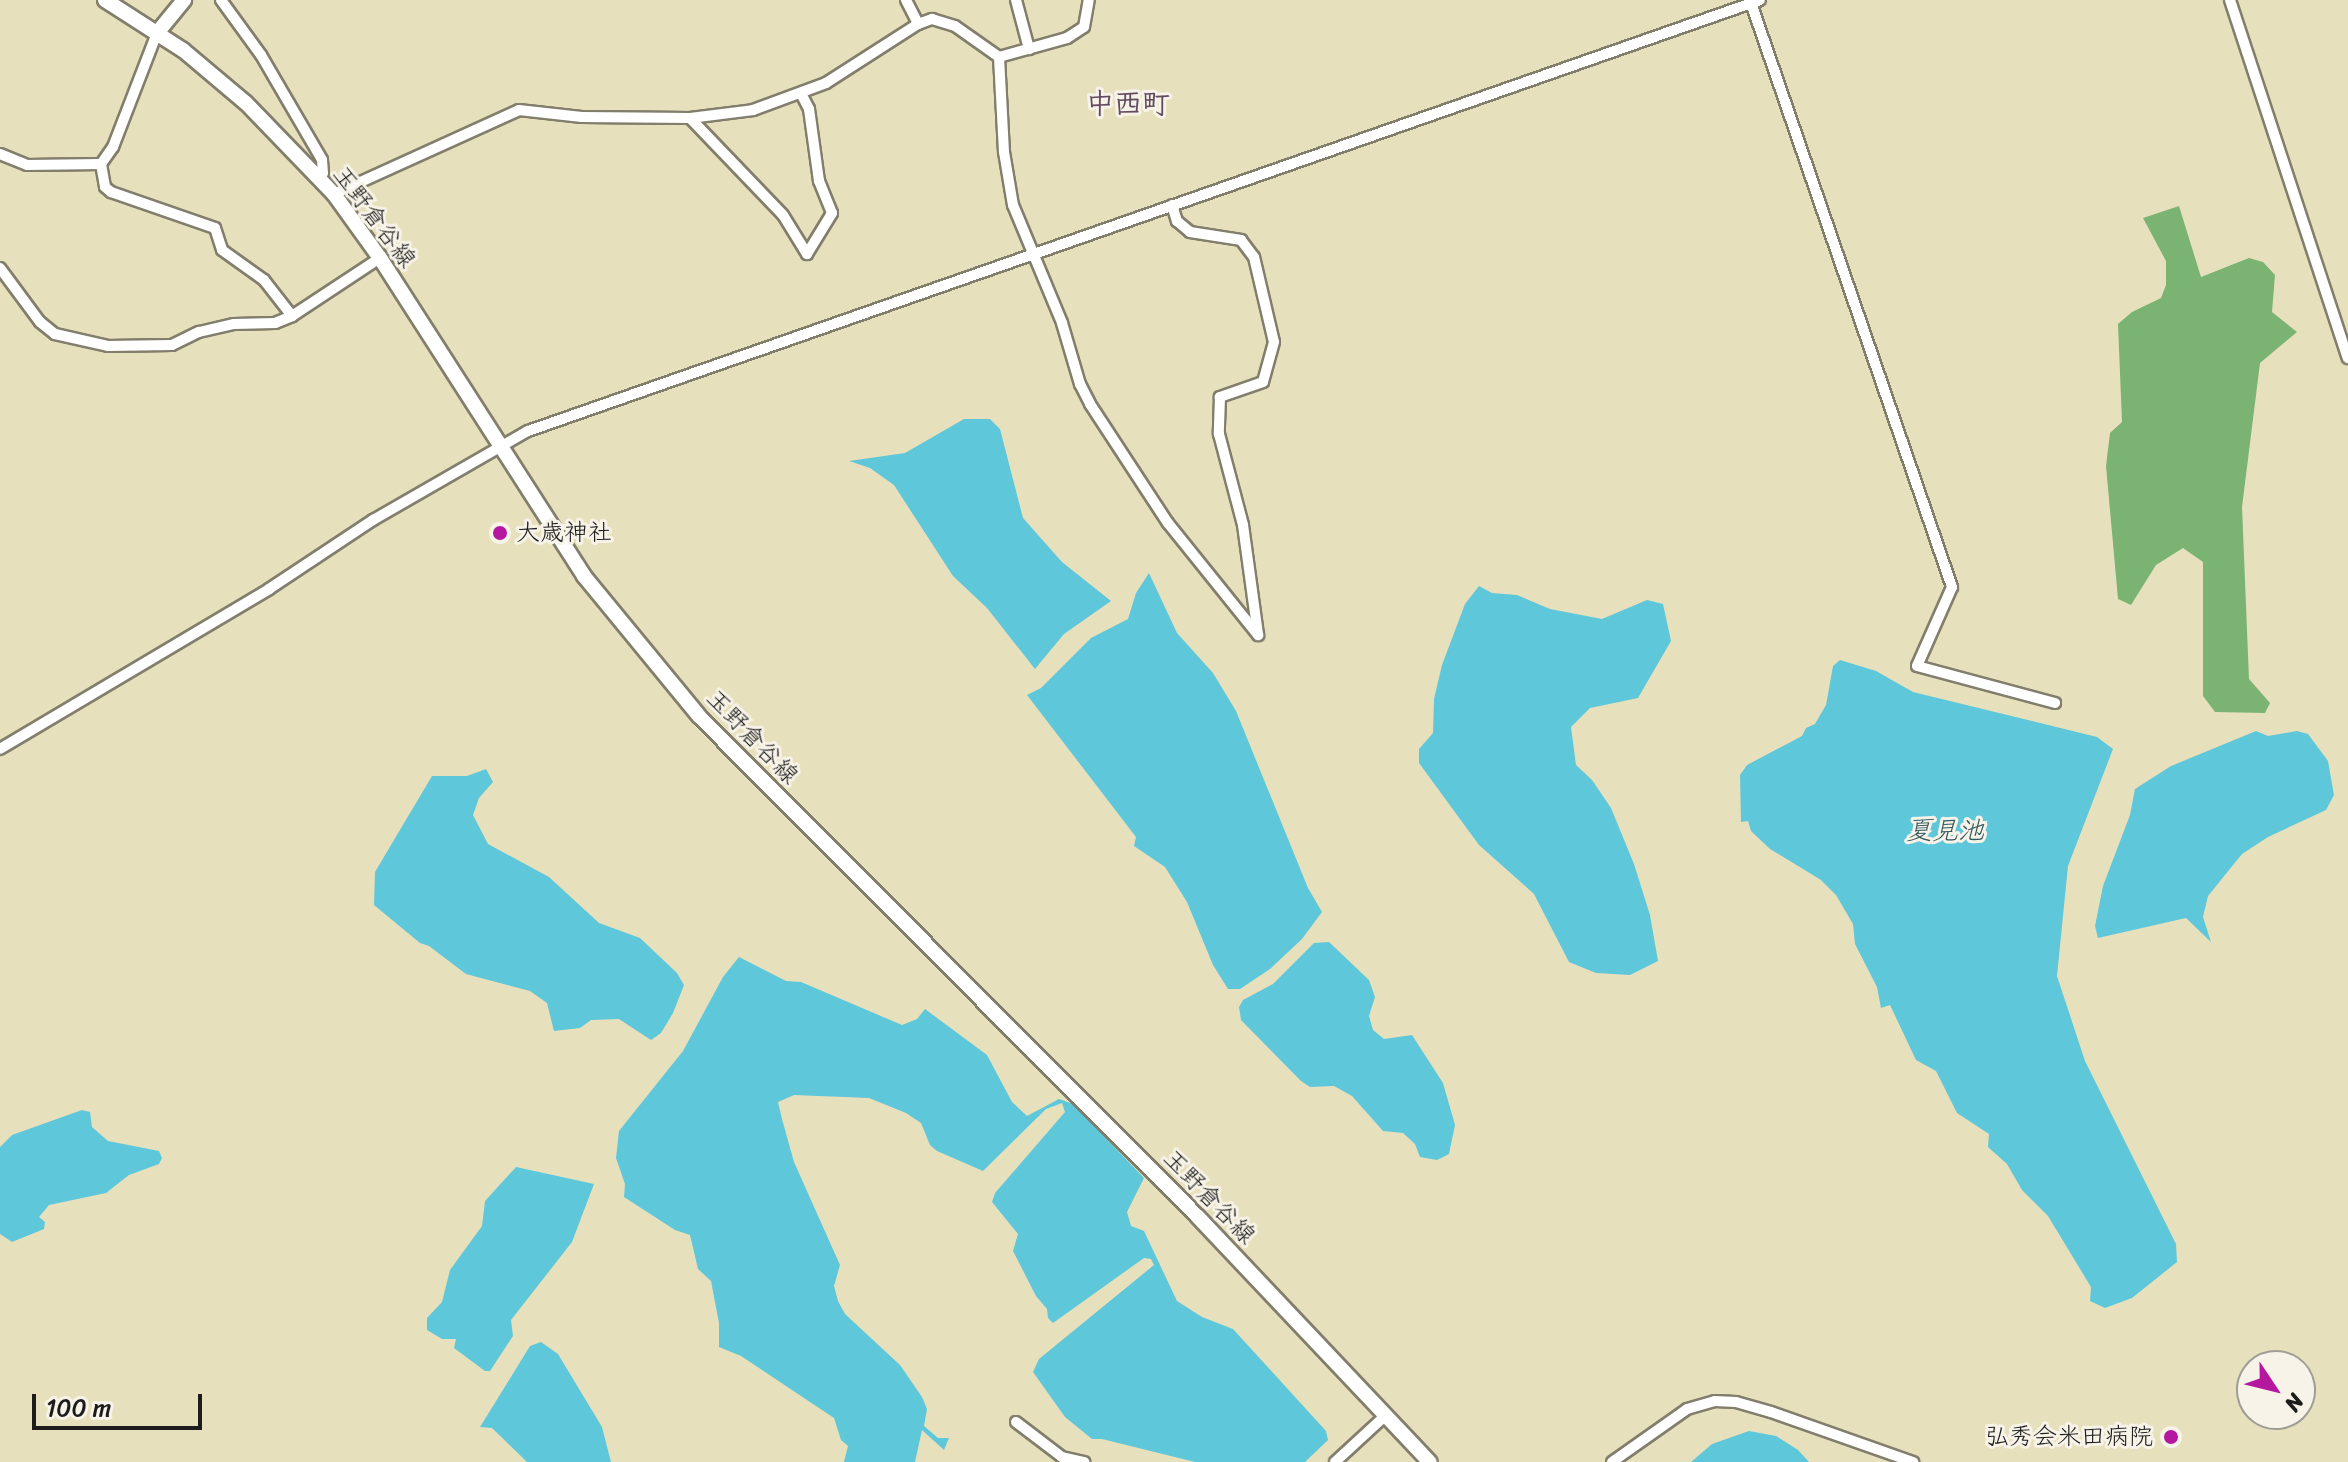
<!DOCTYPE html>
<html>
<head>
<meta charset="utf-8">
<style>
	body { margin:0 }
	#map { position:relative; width:2348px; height:1462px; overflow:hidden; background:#e7e0bc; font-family:Sriracha,"Klee One",sans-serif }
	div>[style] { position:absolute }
	.forest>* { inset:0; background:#7ab372 }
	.water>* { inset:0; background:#5ec7d9 }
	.roads { filter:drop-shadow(2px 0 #827e6c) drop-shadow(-2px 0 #827e6c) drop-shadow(0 2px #827e6c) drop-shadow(0 -2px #827e6c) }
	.street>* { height:10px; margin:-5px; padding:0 5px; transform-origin:5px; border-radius:5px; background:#fff }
	.secondary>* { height:14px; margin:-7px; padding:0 7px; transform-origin:7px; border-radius:7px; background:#fff }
	.dots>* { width:22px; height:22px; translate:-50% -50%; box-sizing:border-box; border:4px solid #f7f3e8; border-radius:50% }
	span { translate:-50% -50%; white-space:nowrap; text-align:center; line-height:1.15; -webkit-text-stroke:6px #f7f3e8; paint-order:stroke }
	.street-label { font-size:24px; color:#1c1c1c }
	.poi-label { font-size:24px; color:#1c1c1c }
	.left { translate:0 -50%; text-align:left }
	.right { translate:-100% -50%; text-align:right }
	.water-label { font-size:26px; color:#33585e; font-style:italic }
	.quarter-label { font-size:28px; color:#614b5e; font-weight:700 }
	.north { position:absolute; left:2236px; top:1350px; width:80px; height:80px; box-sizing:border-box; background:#f7f3e8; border:2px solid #9f9d96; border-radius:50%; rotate:125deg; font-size:22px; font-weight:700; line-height:32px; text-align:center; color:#1c1c1c }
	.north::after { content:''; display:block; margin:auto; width:28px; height:36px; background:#b5179e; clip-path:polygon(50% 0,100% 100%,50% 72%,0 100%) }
	.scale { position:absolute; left:32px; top:1394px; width:170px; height:36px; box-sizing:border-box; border:4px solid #1c1c1c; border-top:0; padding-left:10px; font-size:24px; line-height:28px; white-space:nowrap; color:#1c1c1c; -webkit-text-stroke:6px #f7f3e8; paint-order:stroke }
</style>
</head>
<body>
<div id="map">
	<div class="forest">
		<i style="clip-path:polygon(2179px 206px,2201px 277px,2249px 258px,2263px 262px,2275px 275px,2272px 312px,2297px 332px,2260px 363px,2242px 507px,2249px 679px,2270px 703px,2265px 713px,2215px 712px,2203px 696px,2203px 562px,2183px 548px,2156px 565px,2131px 605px,2118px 599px,2106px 466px,2110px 433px,2122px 422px,2118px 324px,2132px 312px,2161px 298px,2166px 285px,2166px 261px,2143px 218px)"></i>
	</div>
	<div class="water">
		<i style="clip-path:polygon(964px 419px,990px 419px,1000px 429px,1023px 518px,1062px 562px,1111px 601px,1064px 634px,1035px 669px,987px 608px,953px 576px,894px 485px,870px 468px,849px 461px,905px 453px)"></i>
		<i style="clip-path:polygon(1149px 573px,1177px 633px,1213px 673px,1236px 711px,1308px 888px,1322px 912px,1302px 939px,1270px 969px,1240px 989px,1228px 989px,1213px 965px,1187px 902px,1165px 867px,1134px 846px,1136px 837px,1027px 695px,1041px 688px,1091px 638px,1128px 619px,1136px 593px)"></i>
		<i style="clip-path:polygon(1479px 586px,1492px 593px,1517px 595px,1550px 609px,1602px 619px,1647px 600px,1663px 604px,1671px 641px,1638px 698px,1590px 708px,1571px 727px,1576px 765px,1592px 780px,1611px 808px,1634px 864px,1650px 915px,1658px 961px,1630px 975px,1596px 973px,1569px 962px,1534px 894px,1479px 845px,1419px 763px,1419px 749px,1433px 733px,1434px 699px,1442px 665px,1465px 604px)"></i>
		<i style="clip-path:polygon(1840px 660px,1876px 671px,1913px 692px,2097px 737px,2113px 749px,2068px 866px,2057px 976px,2085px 1061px,2176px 1244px,2177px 1262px,2132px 1298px,2105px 1308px,2090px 1301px,2091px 1287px,2048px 1216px,2022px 1190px,2007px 1164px,1988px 1147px,1989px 1134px,1957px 1113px,1936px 1071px,1916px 1060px,1890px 1005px,1881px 1008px,1877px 987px,1855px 944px,1853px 924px,1836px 895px,1821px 880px,1770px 849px,1751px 831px,1748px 821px,1741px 822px,1740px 775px,1747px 765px,1802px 736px,1806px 728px,1815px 724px,1826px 705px,1833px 666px)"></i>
		<i style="clip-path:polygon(2256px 731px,2268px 736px,2297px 731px,2308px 734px,2328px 761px,2334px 795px,2326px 810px,2268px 837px,2242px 854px,2208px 896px,2203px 917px,2211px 942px,2186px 918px,2098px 938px,2095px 926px,2103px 886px,2130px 815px,2135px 789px,2171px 766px)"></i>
		<i style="clip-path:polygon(486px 769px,493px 782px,479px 798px,473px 815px,488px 844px,549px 877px,599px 923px,640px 938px,677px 973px,684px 985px,673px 1013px,661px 1033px,651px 1040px,619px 1019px,591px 1020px,580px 1028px,554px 1031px,547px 1003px,530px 991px,466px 974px,429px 946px,420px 943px,374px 905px,375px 872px,432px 776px,467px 776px)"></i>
		<i style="clip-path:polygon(1329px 942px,1369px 980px,1375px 997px,1369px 1016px,1373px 1030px,1384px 1039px,1412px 1035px,1443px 1083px,1455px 1125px,1449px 1154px,1437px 1160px,1420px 1157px,1415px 1144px,1403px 1133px,1383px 1131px,1352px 1096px,1334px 1086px,1310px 1087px,1301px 1081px,1241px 1020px,1239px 1007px,1243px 1000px,1273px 984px,1314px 943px)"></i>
		<i style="clip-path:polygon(739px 957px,786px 981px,801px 982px,902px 1025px,917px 1019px,925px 1009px,987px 1055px,1012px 1102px,1027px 1116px,1059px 1099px,1073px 1104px,1144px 1178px,1127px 1212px,1131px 1226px,1144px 1231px,1177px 1301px,1202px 1317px,1233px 1329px,1326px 1431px,1328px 1440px,1305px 1462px,1195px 1462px,1102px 1439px,1092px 1439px,1065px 1417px,1033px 1372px,1039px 1359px,1154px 1265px,1151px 1259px,1144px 1258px,1053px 1323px,1048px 1318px,1047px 1309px,1036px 1296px,1013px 1251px,1018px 1234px,992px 1202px,995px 1193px,1065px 1112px,1062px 1103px,1046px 1109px,983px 1171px,937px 1151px,930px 1145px,921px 1123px,906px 1113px,869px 1098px,794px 1095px,778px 1102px,782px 1119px,794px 1162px,840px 1265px,834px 1286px,838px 1301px,845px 1314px,900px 1365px,922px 1397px,927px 1409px,924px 1426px,938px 1438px,949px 1438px,944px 1450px,922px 1430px,915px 1462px,844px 1462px,848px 1446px,841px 1440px,834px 1418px,741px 1356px,719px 1347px,719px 1323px,711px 1281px,698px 1269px,690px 1235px,675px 1230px,624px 1197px,625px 1184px,616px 1158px,619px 1131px,683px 1051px,723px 977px)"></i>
		<i style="clip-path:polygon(82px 1110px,90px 1112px,92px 1127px,108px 1141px,159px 1151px,162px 1158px,159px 1164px,129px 1175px,106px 1193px,49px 1205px,39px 1217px,45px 1222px,44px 1229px,12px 1242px,0 1234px,0 1147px,12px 1135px)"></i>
		<i style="clip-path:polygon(516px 1167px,594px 1184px,572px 1242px,511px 1320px,513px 1336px,490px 1371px,485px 1371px,454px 1348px,456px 1339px,442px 1339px,427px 1330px,427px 1318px,442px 1302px,450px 1270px,482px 1226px,485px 1201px)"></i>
		<i style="clip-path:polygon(541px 1342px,558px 1354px,602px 1427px,611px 1462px,527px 1462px,492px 1428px,480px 1427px,530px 1346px)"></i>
		<i style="clip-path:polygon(1749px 1431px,1776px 1436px,1798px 1450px,1809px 1462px,1691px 1462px,1712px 1444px)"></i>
	</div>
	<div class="roads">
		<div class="street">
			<i style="left:221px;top:0;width:68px;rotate:54deg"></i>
			<i style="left:261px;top:55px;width:121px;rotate:59.8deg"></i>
			<i style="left:322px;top:160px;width:13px;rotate:86deg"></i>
			<i style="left:323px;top:173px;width:6px;rotate:129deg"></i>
			<i style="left:906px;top:0;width:27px;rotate:63deg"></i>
			<i style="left:1016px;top:0;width:51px;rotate:75.1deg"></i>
			<i style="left:1750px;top:0;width:621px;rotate:71.01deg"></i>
			<i style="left:1952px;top:587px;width:86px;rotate:113.9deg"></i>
			<i style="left:1917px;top:666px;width:143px;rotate:15deg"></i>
			<i style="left:2230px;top:0;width:377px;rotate:71.8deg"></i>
			<i style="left:999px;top:57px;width:71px;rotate:-15.6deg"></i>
			<i style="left:1067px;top:38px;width:20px;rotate:-33deg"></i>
			<i style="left:1084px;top:27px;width:27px;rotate:-80deg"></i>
			<i style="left:690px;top:118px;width:134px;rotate:46.2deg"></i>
			<i style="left:783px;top:215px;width:46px;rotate:58.4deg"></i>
			<i style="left:807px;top:254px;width:48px;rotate:-58.6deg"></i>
			<i style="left:832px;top:213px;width:35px;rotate:-112deg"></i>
			<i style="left:819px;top:181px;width:73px;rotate:-97.9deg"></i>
			<i style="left:809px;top:109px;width:16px;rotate:-117deg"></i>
			<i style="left:0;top:154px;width:29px;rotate:22deg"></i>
			<i style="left:27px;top:165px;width:74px;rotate:-0.8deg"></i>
			<i style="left:101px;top:164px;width:21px;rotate:-55deg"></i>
			<i style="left:113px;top:147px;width:122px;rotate:-68.9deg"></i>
			<i style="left:101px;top:164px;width:23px;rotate:80deg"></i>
			<i style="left:105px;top:187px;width:8px;rotate:40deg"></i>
			<i style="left:111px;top:192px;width:110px;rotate:19.1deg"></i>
			<i style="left:215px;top:228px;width:23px;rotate:72deg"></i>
			<i style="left:222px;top:250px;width:52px;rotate:35.5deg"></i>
			<i style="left:264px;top:280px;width:46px;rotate:52.1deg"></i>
			<i style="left:334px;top:194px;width:203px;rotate:-24.4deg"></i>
			<i style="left:519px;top:110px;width:63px;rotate:6.3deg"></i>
			<i style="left:582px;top:117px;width:108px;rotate:0.5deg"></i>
			<i style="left:690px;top:118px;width:64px;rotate:-7.2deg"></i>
			<i style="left:753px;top:110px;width:78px;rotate:-20.3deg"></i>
			<i style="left:826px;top:83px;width:109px;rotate:-32.7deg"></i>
			<i style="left:918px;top:24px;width:15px;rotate:-20deg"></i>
			<i style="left:932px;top:19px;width:24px;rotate:17deg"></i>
			<i style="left:955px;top:26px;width:54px;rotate:35.2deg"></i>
			<i style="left:999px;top:57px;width:95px;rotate:87deg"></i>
			<i style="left:1004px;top:152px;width:54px;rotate:80.4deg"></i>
			<i style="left:1013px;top:205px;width:128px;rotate:67.4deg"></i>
			<i style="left:1062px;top:323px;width:64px;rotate:73.6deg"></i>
			<i style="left:1080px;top:384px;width:22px;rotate:63deg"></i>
			<i style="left:1090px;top:404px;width:142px;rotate:56.8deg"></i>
			<i style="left:1168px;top:523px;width:144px;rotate:51.2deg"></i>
			<i style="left:1172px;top:205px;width:17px;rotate:73deg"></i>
			<i style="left:1177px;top:221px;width:17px;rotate:40deg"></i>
			<i style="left:1190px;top:232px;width:52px;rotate:8.9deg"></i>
			<i style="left:1241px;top:240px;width:21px;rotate:53deg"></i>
			<i style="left:1254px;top:257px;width:87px;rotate:76.8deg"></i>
			<i style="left:1274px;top:342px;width:41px;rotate:105.4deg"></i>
			<i style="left:1263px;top:382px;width:46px;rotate:160.8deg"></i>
			<i style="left:1220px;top:397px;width:37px;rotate:92deg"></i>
			<i style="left:1219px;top:434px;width:94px;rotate:75.2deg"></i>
			<i style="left:1243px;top:525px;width:111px;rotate:82.2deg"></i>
			<i style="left:0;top:268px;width:67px;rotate:53.5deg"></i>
			<i style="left:40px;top:322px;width:19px;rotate:39deg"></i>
			<i style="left:55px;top:334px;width:54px;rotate:12.8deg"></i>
			<i style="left:108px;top:346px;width:64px;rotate:-0.9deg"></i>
			<i style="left:172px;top:345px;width:30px;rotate:-26deg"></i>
			<i style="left:199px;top:332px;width:36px;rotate:-13deg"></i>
			<i style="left:234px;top:324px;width:41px;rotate:-1.4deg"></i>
			<i style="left:275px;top:323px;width:18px;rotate:-22deg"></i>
			<i style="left:292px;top:316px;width:105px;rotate:-33.4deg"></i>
			<i style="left:0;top:749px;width:313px;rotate:-30.7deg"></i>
			<i style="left:269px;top:589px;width:125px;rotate:-33.6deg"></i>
			<i style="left:373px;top:520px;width:179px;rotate:-29.9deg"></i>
			<i style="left:528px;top:431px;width:1305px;rotate:-19.28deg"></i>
			<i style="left:1016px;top:1422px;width:58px;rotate:37.3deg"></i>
			<i style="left:1062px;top:1457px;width:23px;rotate:13deg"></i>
			<i style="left:1335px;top:1462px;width:69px;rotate:-42.7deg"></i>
			<i style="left:1612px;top:1462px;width:92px;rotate:-35.2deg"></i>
			<i style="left:1687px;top:1409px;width:29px;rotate:-16deg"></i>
			<i style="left:1715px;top:1401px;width:21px;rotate:3deg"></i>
			<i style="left:1736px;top:1402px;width:36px;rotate:16deg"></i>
			<i style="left:1771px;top:1412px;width:151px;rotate:19.4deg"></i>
		</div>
		<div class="secondary">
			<i style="left:105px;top:0;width:93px;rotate:32.7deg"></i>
			<i style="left:183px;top:50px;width:82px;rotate:40.1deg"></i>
			<i style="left:246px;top:103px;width:127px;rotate:46deg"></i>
			<i style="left:334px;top:194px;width:79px;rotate:54.3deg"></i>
			<i style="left:380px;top:258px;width:378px;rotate:57.3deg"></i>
			<i style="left:584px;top:576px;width:181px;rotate:50.6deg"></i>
			<i style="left:699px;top:716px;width:707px;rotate:45.11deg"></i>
			<i style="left:1198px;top:1217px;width:337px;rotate:46.6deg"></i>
			<i style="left:157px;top:33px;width:43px;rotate:-50.7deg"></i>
		</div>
	</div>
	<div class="dots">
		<i style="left:500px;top:533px;background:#b5179e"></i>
		<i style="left:2171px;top:1437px;background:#b5179e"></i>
	</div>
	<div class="street-label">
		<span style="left:374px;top:217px;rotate:53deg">玉野倉谷線</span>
		<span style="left:752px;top:737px;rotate:46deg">玉野倉谷線</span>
		<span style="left:1209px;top:1197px;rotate:46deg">玉野倉谷線</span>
	</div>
	<div class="poi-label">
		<span class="left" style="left:516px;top:533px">大歳神社</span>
		<span class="right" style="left:2153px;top:1437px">弘秀会米田病院</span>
	</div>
	<div class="water-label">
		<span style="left:1945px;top:831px">夏見池</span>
	</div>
	<div class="quarter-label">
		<span style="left:1128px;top:104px">中西町</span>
	</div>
	<div class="north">N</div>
	<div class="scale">100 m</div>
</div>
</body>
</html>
